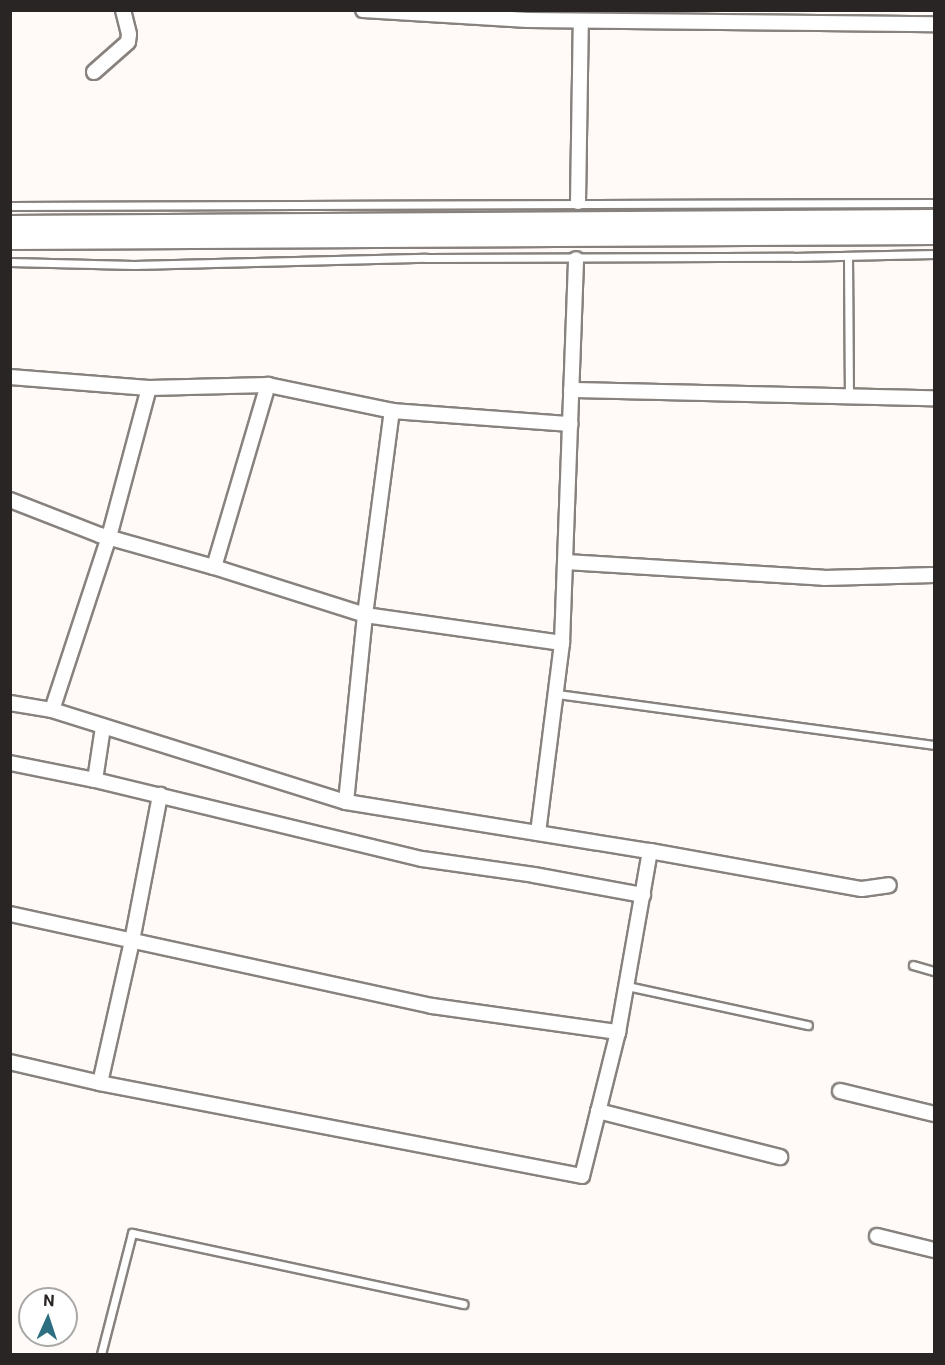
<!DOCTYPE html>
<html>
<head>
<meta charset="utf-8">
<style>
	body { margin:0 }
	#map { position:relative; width:945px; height:1365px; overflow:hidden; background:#fffaf8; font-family:Roboto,sans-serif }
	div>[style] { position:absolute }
	.roads { filter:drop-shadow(2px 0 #88827e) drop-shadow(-2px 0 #88827e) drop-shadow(0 2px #88827e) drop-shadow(0 -2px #88827e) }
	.lane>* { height:7px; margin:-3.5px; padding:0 3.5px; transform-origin:3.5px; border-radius:3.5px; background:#fff }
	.street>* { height:14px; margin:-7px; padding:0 7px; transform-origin:7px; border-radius:7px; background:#fff }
	.secondary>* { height:18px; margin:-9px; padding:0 9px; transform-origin:9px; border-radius:9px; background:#fff }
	span { translate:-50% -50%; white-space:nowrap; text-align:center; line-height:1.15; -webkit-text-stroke:4.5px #fff; paint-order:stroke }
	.frame { position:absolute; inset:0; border:12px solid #282524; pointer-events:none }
	.north { position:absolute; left:18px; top:1287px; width:60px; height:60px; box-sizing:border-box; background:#fff; border:2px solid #a9a8a7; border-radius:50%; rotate:3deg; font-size:16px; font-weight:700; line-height:24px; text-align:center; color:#282524 }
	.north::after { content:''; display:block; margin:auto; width:21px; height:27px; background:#2c6f80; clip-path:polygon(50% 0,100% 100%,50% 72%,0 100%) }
</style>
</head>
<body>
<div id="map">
	<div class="roads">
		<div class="lane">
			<i style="left:10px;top:206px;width:924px;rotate:-0.19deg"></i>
			<i style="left:848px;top:256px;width:141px;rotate:89.6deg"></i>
			<i style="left:10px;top:262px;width:124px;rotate:1.4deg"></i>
			<i style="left:134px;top:265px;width:292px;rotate:-1.4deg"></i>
			<i style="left:426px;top:258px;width:367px;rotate:-0.2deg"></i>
			<i style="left:793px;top:257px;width:141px;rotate:-1.2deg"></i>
			<i style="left:557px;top:694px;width:380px;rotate:7.7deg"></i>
			<i style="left:913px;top:965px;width:22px;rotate:16deg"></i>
			<i style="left:627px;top:986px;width:185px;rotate:12.2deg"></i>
			<i style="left:101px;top:1354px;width:125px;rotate:-75.6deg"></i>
			<i style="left:132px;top:1233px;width:339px;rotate:12.1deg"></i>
		</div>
		<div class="street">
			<i style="left:363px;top:10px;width:165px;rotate:3.5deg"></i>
			<i style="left:528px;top:20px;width:406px;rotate:0.6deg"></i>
			<i style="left:94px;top:72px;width:45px;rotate:-41.4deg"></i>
			<i style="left:128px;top:42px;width:8px;rotate:-83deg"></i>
			<i style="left:129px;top:34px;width:25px;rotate:-104deg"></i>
			<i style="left:578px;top:202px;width:181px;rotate:-89.1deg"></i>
			<i style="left:10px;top:377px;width:139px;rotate:4.5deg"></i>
			<i style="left:149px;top:388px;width:119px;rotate:-1.4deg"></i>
			<i style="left:268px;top:385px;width:127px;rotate:11.8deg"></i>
			<i style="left:392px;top:411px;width:179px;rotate:4.2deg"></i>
			<i style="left:571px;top:390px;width:363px;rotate:1.3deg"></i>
			<i style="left:10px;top:500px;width:97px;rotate:21.3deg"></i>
			<i style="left:100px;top:535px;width:118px;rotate:15.7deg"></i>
			<i style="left:214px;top:567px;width:158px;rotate:17.6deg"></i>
			<i style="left:365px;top:615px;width:199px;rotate:8.1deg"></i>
			<i style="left:566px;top:562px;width:258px;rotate:3.5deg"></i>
			<i style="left:824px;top:578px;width:110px;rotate:-1.6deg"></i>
			<i style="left:214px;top:567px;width:190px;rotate:-73.5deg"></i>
			<i style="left:10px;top:703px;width:43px;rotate:9.5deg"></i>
			<i style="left:52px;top:710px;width:308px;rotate:17.4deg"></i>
			<i style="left:346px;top:802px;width:308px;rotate:9.2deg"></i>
			<i style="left:650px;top:851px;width:184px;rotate:100deg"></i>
			<i style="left:618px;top:1032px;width:148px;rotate:104deg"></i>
			<i style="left:582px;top:1176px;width:491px;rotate:-169.1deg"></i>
			<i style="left:100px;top:1083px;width:92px;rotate:-166.9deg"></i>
			<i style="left:52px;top:710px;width:182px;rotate:-71.8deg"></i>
			<i style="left:109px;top:537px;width:154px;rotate:-75deg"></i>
			<i style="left:10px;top:763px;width:87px;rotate:11.3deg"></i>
			<i style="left:95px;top:780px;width:336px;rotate:13.6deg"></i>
			<i style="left:422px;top:859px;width:113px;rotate:8.1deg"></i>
			<i style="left:534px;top:875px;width:111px;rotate:10.4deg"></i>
			<i style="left:95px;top:780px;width:54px;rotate:-81.4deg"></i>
			<i style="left:346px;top:802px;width:188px;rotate:-84.2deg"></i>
			<i style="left:365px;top:615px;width:206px;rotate:-82.5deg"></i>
			<i style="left:538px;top:833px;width:192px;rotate:-82.8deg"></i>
			<i style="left:562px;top:643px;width:384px;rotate:-87.9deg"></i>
			<i style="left:650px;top:851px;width:215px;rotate:10.2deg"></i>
			<i style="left:862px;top:889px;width:27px;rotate:-8deg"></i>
			<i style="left:10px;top:914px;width:432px;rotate:12.3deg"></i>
			<i style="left:432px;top:1006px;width:188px;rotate:8deg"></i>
			<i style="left:100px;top:1083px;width:146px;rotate:-77.3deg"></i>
			<i style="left:132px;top:941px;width:149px;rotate:-79.1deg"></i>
			<i style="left:840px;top:1091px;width:97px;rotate:13.7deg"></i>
			<i style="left:598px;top:1111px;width:188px;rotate:14.2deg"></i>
			<i style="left:877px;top:1236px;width:59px;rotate:13.8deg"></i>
		</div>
		<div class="secondary">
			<i style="left:10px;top:225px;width:924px;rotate:-0.37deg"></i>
			<i style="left:10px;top:240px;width:924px;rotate:-0.31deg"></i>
		</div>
	</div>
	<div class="frame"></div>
	<div class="north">N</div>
</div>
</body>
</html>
